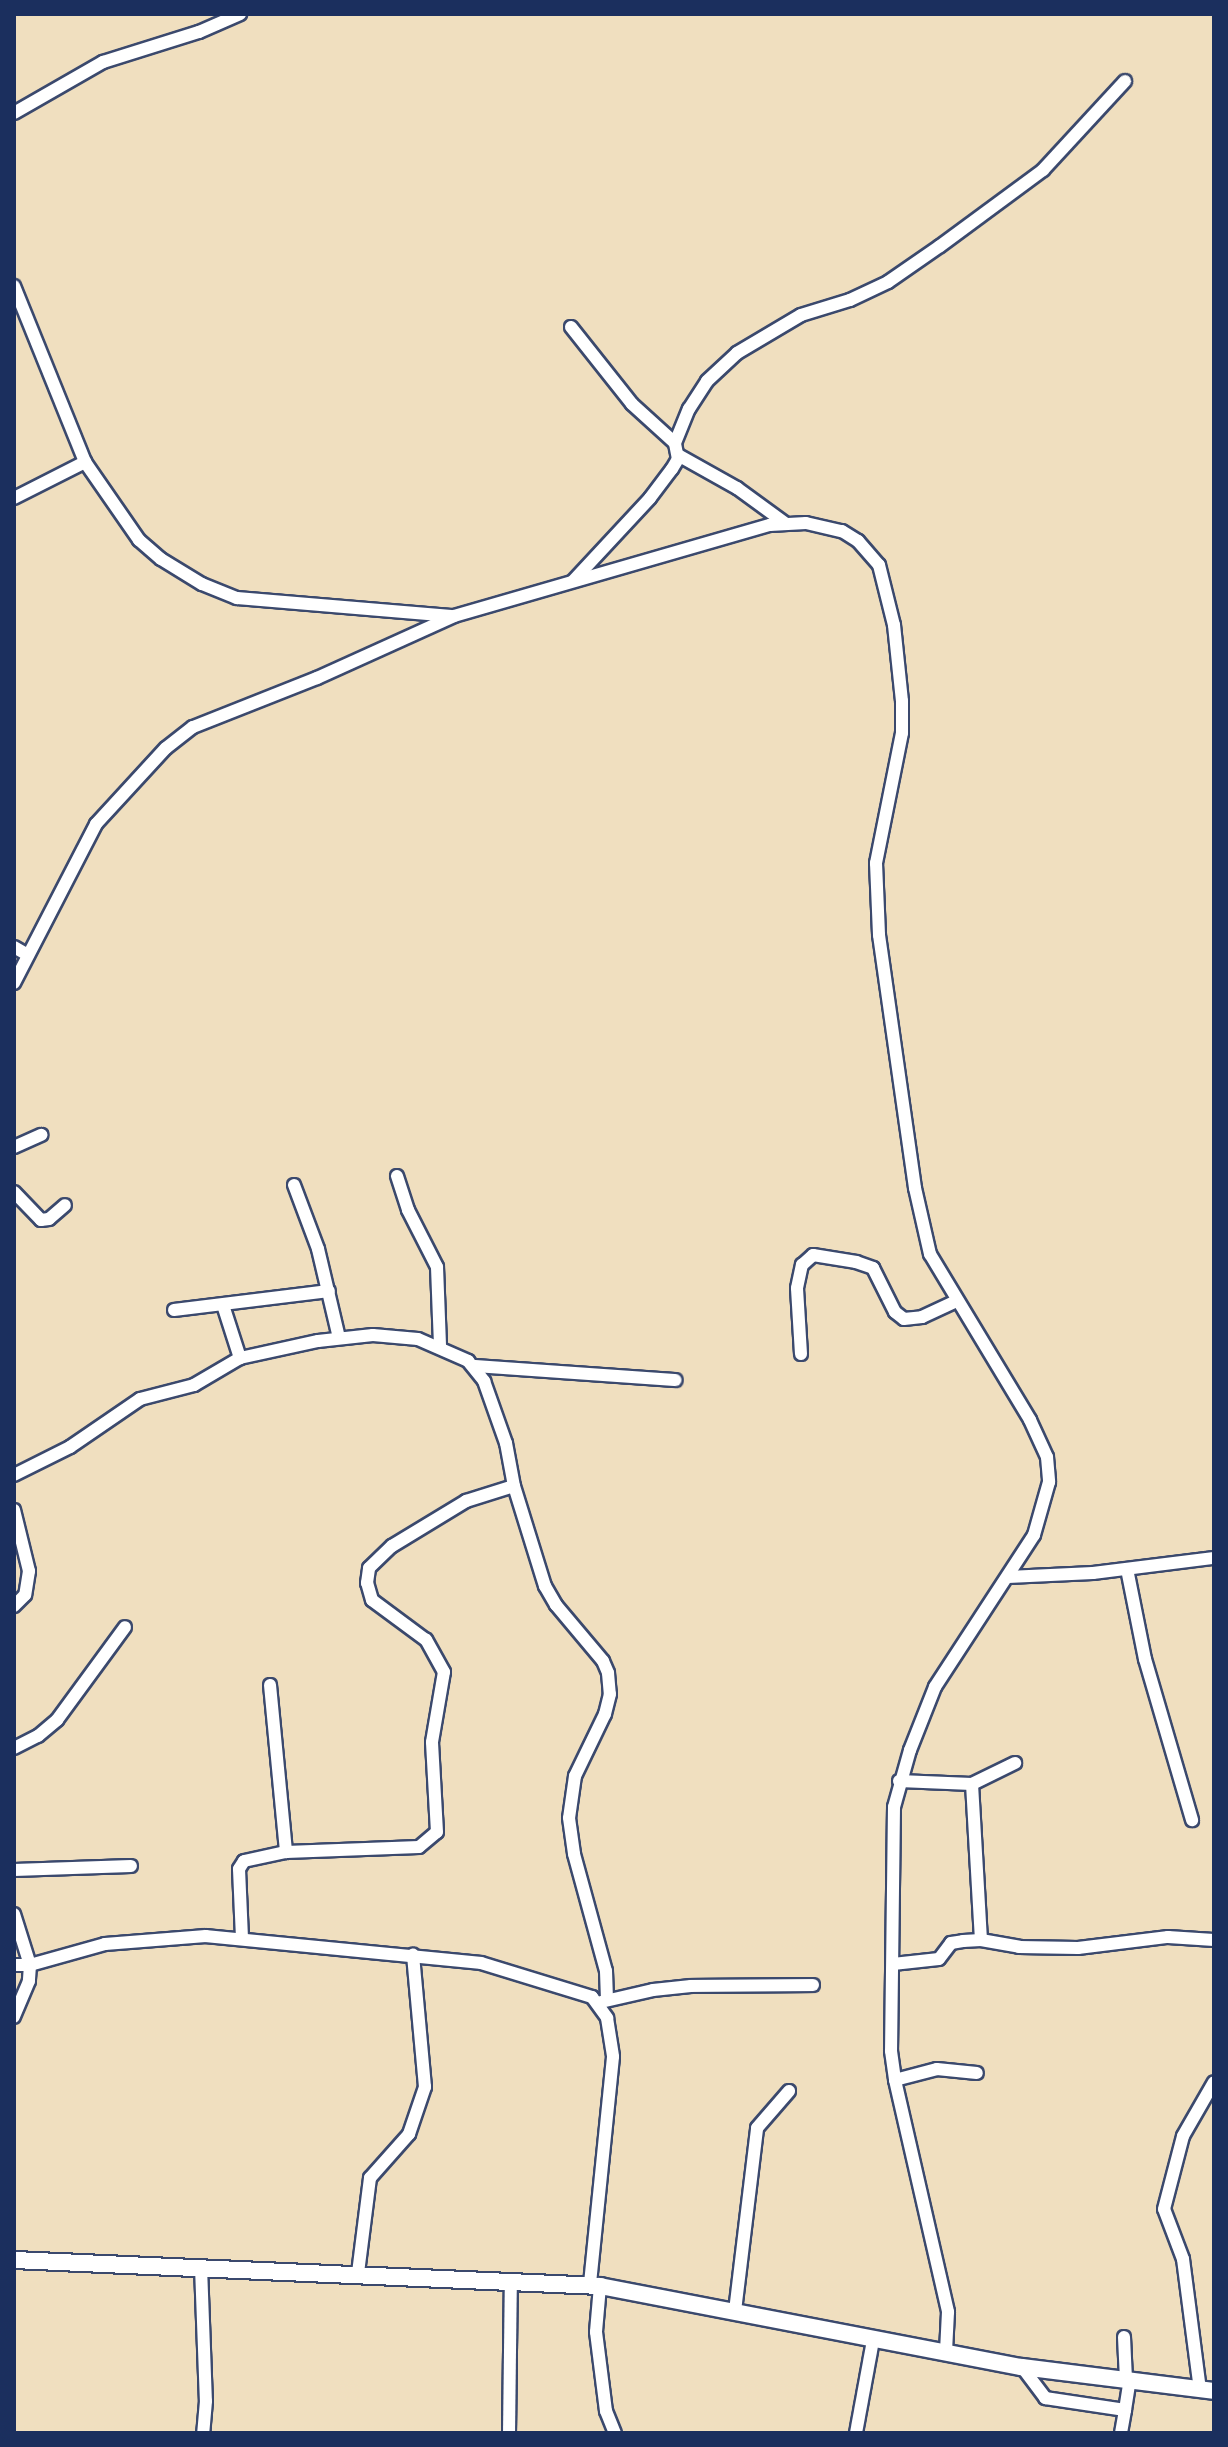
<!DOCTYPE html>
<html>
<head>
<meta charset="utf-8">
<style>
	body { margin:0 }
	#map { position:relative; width:1228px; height:2447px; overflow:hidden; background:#f0dfbf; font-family:Mynerve,sans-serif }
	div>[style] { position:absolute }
	.roads { filter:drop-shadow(2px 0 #3b496d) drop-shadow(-2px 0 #3b496d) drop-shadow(0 2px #3b496d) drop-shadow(0 -2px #3b496d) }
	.minor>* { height:12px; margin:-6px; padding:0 6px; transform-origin:6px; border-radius:6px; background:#fff }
	.highway>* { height:16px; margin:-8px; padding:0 8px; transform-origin:8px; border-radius:8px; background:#fff }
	span { translate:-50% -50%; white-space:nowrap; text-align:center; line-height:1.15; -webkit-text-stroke:7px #f6f6f2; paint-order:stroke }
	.frame { position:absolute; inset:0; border:16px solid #1b2f5e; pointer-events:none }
</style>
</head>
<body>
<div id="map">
	<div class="roads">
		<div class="minor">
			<i style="left:14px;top:113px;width:103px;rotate:-29.8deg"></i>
			<i style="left:103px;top:62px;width:101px;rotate:-17.4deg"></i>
			<i style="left:199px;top:32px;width:45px;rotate:-23.7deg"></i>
			<i style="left:14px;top:286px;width:190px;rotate:68deg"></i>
			<i style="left:85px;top:462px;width:95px;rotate:55.3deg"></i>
			<i style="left:139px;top:540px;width:29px;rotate:41deg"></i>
			<i style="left:161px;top:559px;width:48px;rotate:31.4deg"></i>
			<i style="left:202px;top:584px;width:38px;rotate:22deg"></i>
			<i style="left:237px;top:598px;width:215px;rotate:4.8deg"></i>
			<i style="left:571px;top:327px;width:98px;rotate:51.6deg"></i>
			<i style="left:632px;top:404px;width:58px;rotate:42.2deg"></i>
			<i style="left:678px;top:455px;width:68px;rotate:29.2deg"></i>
			<i style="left:737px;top:488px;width:59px;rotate:36.1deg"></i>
			<i style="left:14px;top:498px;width:80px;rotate:-26.9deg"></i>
			<i style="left:573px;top:581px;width:113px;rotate:-47.1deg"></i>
			<i style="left:650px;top:498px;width:36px;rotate:-53deg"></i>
			<i style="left:672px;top:469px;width:12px;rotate:-59deg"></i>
			<i style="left:678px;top:459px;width:16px;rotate:-101deg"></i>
			<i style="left:675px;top:443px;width:37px;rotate:-68deg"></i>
			<i style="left:689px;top:409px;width:33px;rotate:-57deg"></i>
			<i style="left:707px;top:381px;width:41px;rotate:-43deg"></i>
			<i style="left:737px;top:353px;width:74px;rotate:-30.7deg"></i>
			<i style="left:801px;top:315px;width:51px;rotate:-17deg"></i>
			<i style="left:850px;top:300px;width:42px;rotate:-25.3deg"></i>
			<i style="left:888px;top:282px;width:63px;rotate:-34.7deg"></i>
			<i style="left:940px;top:246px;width:128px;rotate:-36.4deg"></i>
			<i style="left:1043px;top:170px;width:121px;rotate:-47.3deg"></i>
			<i style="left:14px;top:947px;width:16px;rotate:30deg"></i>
			<i style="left:14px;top:983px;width:179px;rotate:-62.7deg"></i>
			<i style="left:96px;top:824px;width:103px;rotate:-47.4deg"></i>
			<i style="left:166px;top:748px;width:34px;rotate:-38deg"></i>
			<i style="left:193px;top:727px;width:133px;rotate:-21.6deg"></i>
			<i style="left:317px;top:678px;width:150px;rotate:-24.3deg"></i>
			<i style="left:454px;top:616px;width:329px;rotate:-16.1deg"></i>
			<i style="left:770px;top:525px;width:36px;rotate:-3deg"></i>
			<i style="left:806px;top:523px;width:37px;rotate:13deg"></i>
			<i style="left:842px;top:531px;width:19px;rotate:32deg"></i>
			<i style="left:858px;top:541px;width:32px;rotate:49deg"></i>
			<i style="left:879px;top:565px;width:62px;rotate:76deg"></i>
			<i style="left:894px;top:625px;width:76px;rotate:84deg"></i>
			<i style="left:902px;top:701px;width:32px;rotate:90deg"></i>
			<i style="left:902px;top:733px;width:133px;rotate:101.3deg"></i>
			<i style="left:876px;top:863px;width:72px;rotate:87.6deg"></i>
			<i style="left:879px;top:935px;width:256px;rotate:81.9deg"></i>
			<i style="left:915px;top:1188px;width:68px;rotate:77.2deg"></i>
			<i style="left:930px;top:1254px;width:194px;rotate:58.9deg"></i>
			<i style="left:1030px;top:1420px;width:41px;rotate:65.3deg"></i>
			<i style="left:1047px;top:1457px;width:25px;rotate:85deg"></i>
			<i style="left:1049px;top:1482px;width:55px;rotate:105.8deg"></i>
			<i style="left:1034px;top:1535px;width:181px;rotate:123.1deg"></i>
			<i style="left:935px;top:1687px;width:68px;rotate:111.6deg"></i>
			<i style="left:910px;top:1750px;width:59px;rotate:105.7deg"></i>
			<i style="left:894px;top:1807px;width:244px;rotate:90.7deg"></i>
			<i style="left:891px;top:2051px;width:29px;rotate:82deg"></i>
			<i style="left:895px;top:2080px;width:238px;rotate:77.1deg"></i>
			<i style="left:948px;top:2312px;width:40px;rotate:92.9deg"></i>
			<i style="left:14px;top:1147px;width:30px;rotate:-24deg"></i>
			<i style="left:397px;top:1176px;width:36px;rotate:72deg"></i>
			<i style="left:408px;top:1210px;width:64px;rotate:63deg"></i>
			<i style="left:437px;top:1267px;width:79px;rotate:87.8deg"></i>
			<i style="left:294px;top:1185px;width:68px;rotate:69.4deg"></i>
			<i style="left:318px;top:1249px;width:91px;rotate:76.7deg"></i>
			<i style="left:14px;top:1192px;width:39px;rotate:46deg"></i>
			<i style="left:41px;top:1220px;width:8px;rotate:-7deg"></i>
			<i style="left:49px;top:1219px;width:21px;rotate:-41deg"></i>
			<i style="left:223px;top:1305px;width:56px;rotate:72.2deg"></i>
			<i style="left:174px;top:1310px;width:156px;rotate:-7deg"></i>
			<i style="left:801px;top:1354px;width:66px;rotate:-93.5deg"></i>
			<i style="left:797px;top:1288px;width:24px;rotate:-78deg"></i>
			<i style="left:802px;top:1265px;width:15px;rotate:-42deg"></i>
			<i style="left:813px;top:1255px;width:44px;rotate:9.2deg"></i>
			<i style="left:856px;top:1262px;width:18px;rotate:19deg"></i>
			<i style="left:873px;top:1268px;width:49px;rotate:63.4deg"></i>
			<i style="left:895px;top:1312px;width:11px;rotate:38deg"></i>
			<i style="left:904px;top:1319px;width:18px;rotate:-6deg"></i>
			<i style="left:922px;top:1317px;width:38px;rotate:-25deg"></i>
			<i style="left:474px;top:1366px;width:202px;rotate:4deg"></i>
			<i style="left:14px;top:1475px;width:63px;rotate:-26.6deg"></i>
			<i style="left:70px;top:1447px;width:85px;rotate:-34.4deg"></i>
			<i style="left:140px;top:1399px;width:56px;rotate:-14.5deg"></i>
			<i style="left:194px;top:1385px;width:53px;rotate:-30.4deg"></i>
			<i style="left:240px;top:1358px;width:80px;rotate:-12.3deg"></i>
			<i style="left:318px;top:1341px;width:55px;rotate:-6.2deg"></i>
			<i style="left:373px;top:1335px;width:45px;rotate:5.1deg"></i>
			<i style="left:418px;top:1339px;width:55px;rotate:23.7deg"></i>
			<i style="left:468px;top:1361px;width:26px;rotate:51deg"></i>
			<i style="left:484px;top:1381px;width:66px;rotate:70.5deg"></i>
			<i style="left:506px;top:1443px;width:44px;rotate:79.5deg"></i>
			<i style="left:514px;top:1486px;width:105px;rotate:72.8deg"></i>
			<i style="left:545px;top:1586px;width:22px;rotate:60deg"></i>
			<i style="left:556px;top:1605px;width:73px;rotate:50deg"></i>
			<i style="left:603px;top:1661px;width:13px;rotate:67deg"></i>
			<i style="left:608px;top:1673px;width:21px;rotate:85deg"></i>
			<i style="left:610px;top:1694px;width:21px;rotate:104deg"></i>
			<i style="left:605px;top:1714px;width:69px;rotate:115.8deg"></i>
			<i style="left:575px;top:1776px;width:42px;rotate:98.1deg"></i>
			<i style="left:569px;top:1818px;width:36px;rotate:82deg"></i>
			<i style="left:574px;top:1854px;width:121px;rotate:74.7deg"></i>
			<i style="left:606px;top:1971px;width:28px;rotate:88deg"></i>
			<i style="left:14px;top:1510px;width:63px;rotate:76.2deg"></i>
			<i style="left:29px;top:1571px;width:24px;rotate:99deg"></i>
			<i style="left:25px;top:1595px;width:16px;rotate:135deg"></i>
			<i style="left:1127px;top:1569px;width:92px;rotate:78.7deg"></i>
			<i style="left:1145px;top:1659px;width:168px;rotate:73.7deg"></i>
			<i style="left:1008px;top:1577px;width:85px;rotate:-2.7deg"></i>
			<i style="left:1093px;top:1573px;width:122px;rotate:-7.1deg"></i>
			<i style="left:270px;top:1685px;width:168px;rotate:84.5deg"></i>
			<i style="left:14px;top:1748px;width:27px;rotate:-27deg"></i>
			<i style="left:38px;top:1736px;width:25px;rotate:-40deg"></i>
			<i style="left:57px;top:1720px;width:115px;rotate:-53.8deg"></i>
			<i style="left:899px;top:1781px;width:73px;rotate:2.4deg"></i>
			<i style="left:972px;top:1784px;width:48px;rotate:-26deg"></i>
			<i style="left:972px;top:1784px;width:156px;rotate:86.7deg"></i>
			<i style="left:14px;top:1870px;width:117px;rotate:-2deg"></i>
			<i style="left:14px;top:1914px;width:53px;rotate:72.6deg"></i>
			<i style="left:30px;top:1965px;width:16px;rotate:94deg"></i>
			<i style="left:29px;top:1981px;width:39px;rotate:113deg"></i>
			<i style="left:242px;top:1938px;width:69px;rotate:-92.5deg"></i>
			<i style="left:239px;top:1869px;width:9px;rotate:-58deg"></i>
			<i style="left:244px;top:1861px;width:43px;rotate:-12.1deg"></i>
			<i style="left:286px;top:1852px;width:133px;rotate:-2.2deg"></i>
			<i style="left:419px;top:1847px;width:23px;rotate:-40deg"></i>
			<i style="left:437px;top:1832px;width:90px;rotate:-93.2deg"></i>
			<i style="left:432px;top:1742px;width:71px;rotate:-80.3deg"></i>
			<i style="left:444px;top:1672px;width:37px;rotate:-119deg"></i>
			<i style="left:426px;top:1640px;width:67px;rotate:-143.5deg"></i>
			<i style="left:372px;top:1600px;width:18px;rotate:-106deg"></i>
			<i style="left:367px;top:1583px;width:15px;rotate:-82deg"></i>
			<i style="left:369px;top:1568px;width:32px;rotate:-44deg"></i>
			<i style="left:392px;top:1546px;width:87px;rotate:-31.3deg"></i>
			<i style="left:466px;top:1501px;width:50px;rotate:-17.4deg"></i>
			<i style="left:893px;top:1964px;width:46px;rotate:-6.2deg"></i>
			<i style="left:939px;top:1959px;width:20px;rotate:-53deg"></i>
			<i style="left:951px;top:1943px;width:12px;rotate:-9deg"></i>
			<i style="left:963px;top:1941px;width:18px;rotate:-3deg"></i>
			<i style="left:981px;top:1940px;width:39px;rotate:10deg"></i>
			<i style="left:1019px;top:1947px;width:59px;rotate:1deg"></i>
			<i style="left:1078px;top:1948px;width:91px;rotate:-7deg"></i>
			<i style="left:1168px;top:1937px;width:46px;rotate:3.7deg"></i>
			<i style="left:14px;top:1965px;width:16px"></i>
			<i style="left:30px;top:1965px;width:78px;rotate:-15.6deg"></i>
			<i style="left:105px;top:1944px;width:101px;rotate:-4.5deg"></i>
			<i style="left:206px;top:1936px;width:276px;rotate:5.6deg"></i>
			<i style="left:481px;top:1963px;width:116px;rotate:17deg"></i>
			<i style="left:592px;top:1997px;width:26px;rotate:54deg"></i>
			<i style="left:607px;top:2018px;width:39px;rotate:81deg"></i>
			<i style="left:613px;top:2057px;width:229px;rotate:95.8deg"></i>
			<i style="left:601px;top:2002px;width:53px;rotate:-13deg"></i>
			<i style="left:653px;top:1990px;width:38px;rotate:-6deg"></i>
			<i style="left:691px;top:1986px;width:122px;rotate:-0.5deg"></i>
			<i style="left:895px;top:2080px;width:43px;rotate:-14.7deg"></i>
			<i style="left:937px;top:2069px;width:40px;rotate:5.7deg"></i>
			<i style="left:201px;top:2267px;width:134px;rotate:87.9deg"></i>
			<i style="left:206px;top:2401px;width:32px;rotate:95deg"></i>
			<i style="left:358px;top:2273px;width:96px;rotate:-82.8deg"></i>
			<i style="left:370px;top:2178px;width:59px;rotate:-48.4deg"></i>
			<i style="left:409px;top:2134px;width:50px;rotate:-71.2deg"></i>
			<i style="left:425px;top:2087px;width:133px;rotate:-95.2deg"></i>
			<i style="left:600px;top:2286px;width:46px;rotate:95deg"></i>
			<i style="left:596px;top:2332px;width:80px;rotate:82.8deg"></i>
			<i style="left:606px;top:2411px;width:24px;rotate:68deg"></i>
			<i style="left:735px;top:2311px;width:184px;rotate:-83.1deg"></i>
			<i style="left:757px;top:2128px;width:49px;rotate:-49.1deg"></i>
			<i style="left:1124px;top:2337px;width:43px;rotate:87.3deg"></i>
			<i style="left:1022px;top:2367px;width:39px;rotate:53deg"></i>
			<i style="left:1045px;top:2398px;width:81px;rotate:8.5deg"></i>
			<i style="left:1125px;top:2410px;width:30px;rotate:-81deg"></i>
			<i style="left:1200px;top:2390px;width:132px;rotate:-97.4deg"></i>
			<i style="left:1183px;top:2259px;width:53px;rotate:-110.8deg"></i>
			<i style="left:1164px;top:2209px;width:75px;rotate:-75.4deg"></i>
			<i style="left:1183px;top:2136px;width:62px;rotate:-60.1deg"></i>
			<i style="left:509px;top:2433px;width:153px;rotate:-89.3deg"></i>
			<i style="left:856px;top:2433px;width:95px;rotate:-79.6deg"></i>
			<i style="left:1121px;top:2433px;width:23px;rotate:-80deg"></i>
		</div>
		<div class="highway">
			<i style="left:14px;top:2260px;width:587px;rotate:2.54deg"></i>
			<i style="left:600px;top:2286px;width:430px;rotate:10.9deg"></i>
			<i style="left:1022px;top:2367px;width:193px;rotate:7.1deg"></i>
		</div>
	</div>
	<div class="frame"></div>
</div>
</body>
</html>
